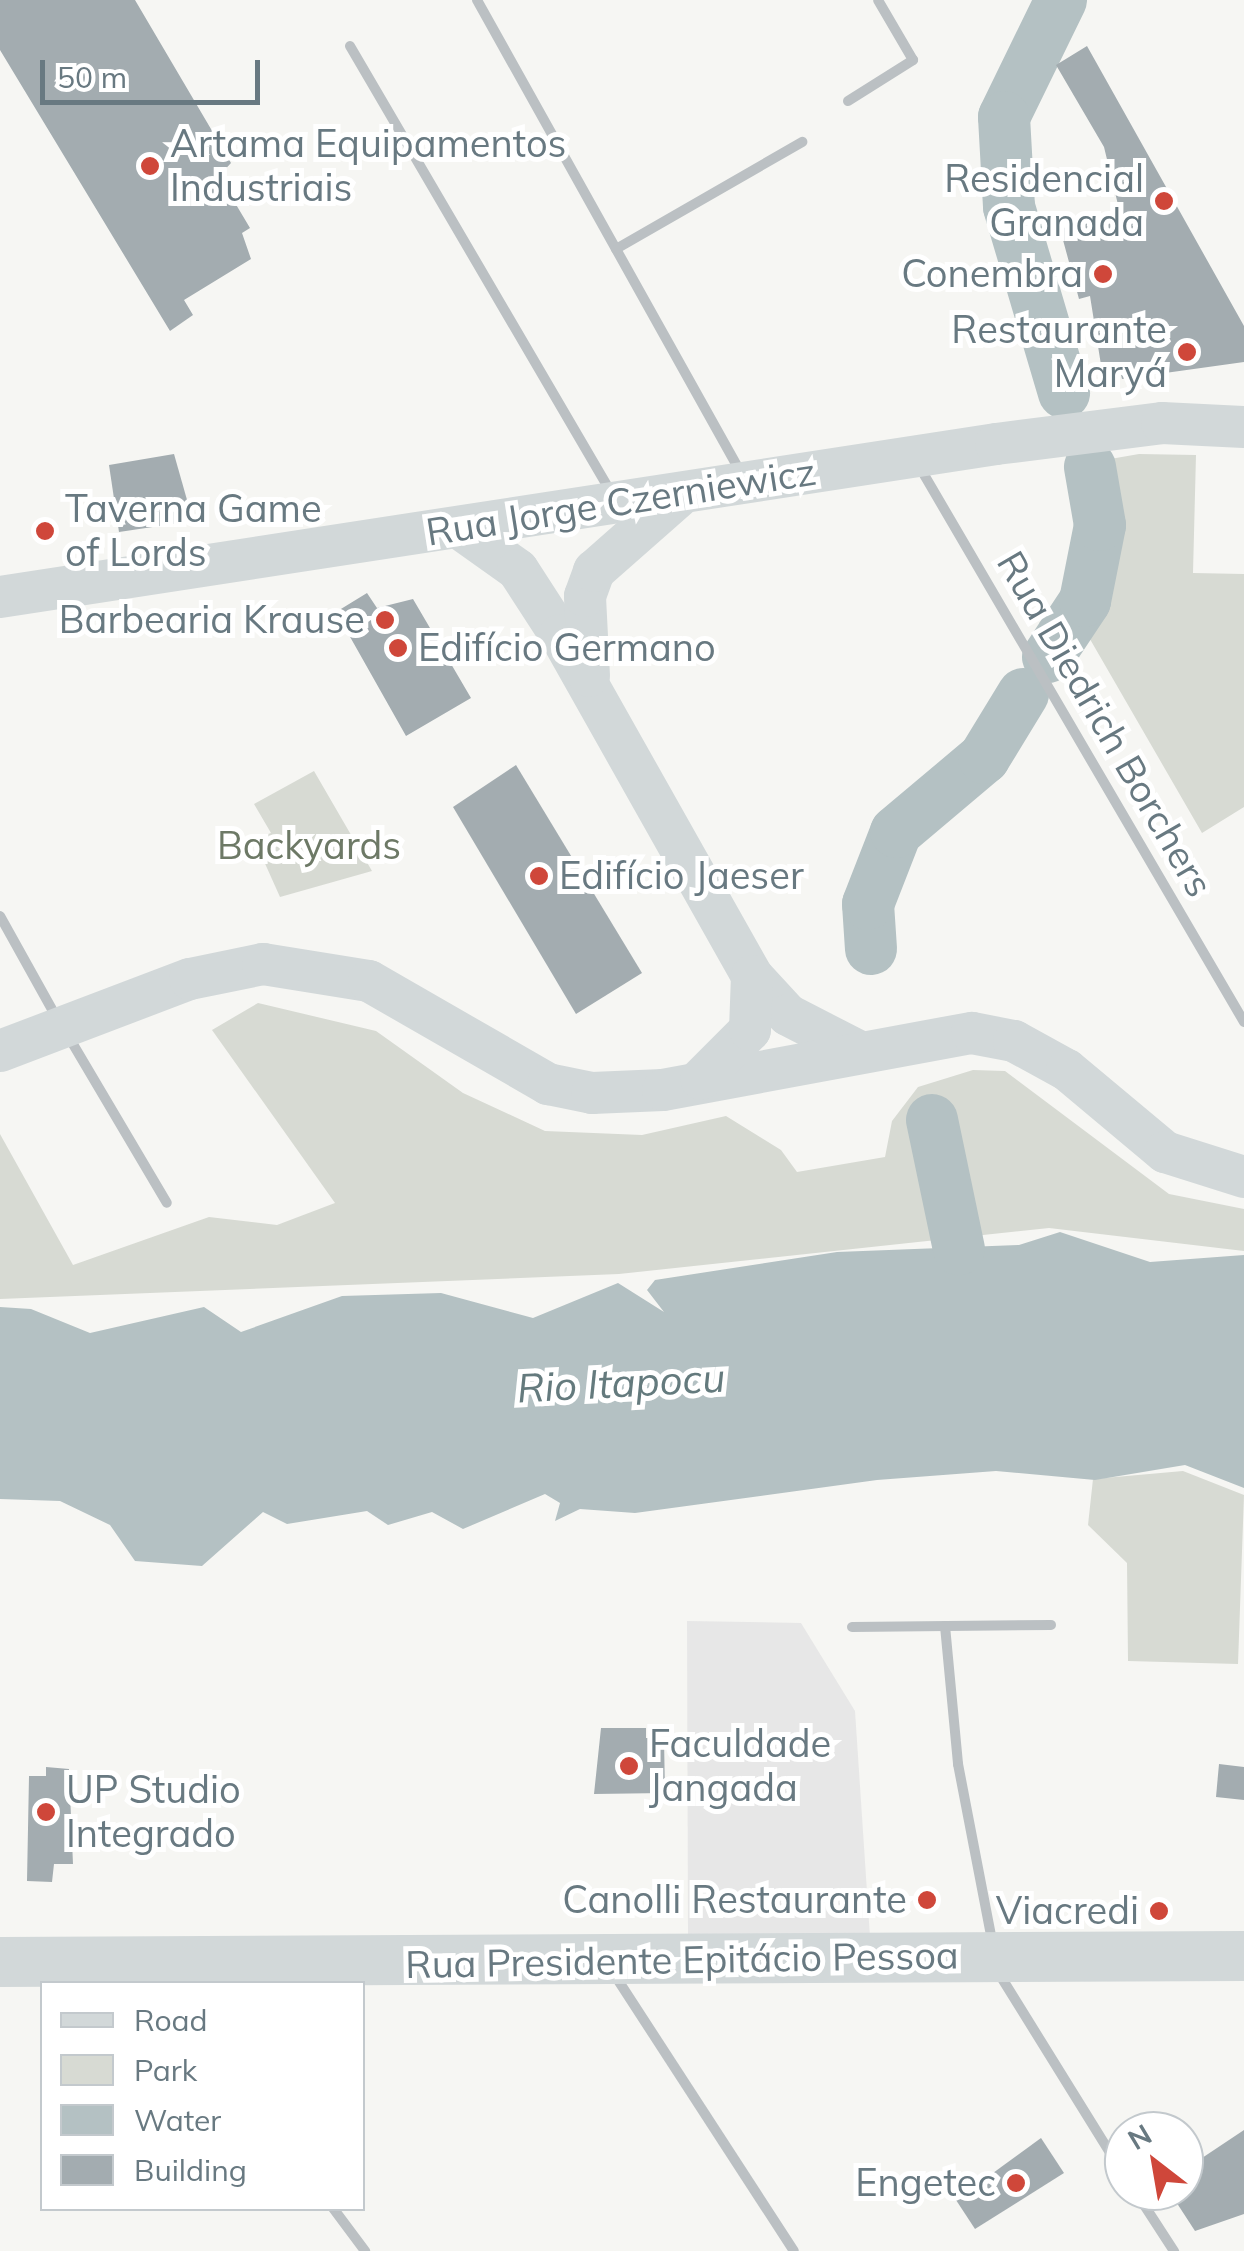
<!DOCTYPE html>
<html>
<head>
<meta charset="utf-8">
<style>
	body { margin:0 }
	#map { position:relative; width:1244px; height:2251px; overflow:hidden; background:#f6f6f3; font-family:Mulish,sans-serif }
	div>[style] { position:absolute }
	.built>* { inset:0; background:#e7e7e7 }
	.green>* { inset:0; background:#d7dad3 }
	.water>* { inset:0; background:#b4c1c3 }
	.river>* { height:52px; margin:-26px; padding:0 26px; transform-origin:26px; border-radius:26px; background:#b4c1c3 }
	.building>* { inset:0; background:#a3acb0 }
	.minor>* { height:10px; margin:-5px; padding:0 5px; transform-origin:5px; border-radius:5px; background:#bbc0c3 }
	.secondary>* { height:42px; margin:-21px; padding:0 21px; transform-origin:21px; border-radius:21px; background:#d2d8d9 }
	.trunk>* { height:50px; margin:-25px; padding:0 25px; transform-origin:25px; border-radius:25px; background:#d2d8d9 }
	.dots>* { width:28px; height:28px; translate:-50% -50%; box-sizing:border-box; border:5px solid #fff; border-radius:50% }
	span { translate:-50% -50%; white-space:nowrap; text-align:center; line-height:1.15; -webkit-text-stroke:10px #fff; paint-order:stroke }
	.poi-label { font-size:38px; color:#687981 }
	.left { translate:0 -50%; text-align:left }
	.right { translate:-100% -50%; text-align:right }
	.street-label { font-size:38px; color:#687981 }
	.park-label { font-size:38px; color:#6d7966 }
	.water-label { font-size:40px; color:#647a7d; font-style:italic }
	.legend { position:absolute; left:40px; top:1981px; width:325px; height:230px; box-sizing:border-box; background:#fff; border:2px solid #c3c9cd; margin:0; padding:12px 18px; list-style:none; font-size:30px; color:#687981 }
	.legend li { display:flex; align-items:center; gap:20px; height:50px }
	.legend b { width:50px; border:2px solid #c3c9cd }
	.north { position:absolute; left:1104px; top:2111px; width:100px; height:100px; box-sizing:border-box; background:#fff; border:2px solid #c3c9cd; border-radius:50%; rotate:329deg; font-size:28px; font-weight:700; line-height:40px; text-align:center; color:#687981 }
	.north::after { content:''; display:block; margin:auto; width:35px; height:45px; background:#cf473a; clip-path:polygon(50% 0,100% 100%,50% 72%,0 100%) }
	.scale { position:absolute; left:40px; top:60px; width:220px; height:45px; box-sizing:border-box; border:5px solid #687981; border-top:0; padding-left:12px; font-size:30px; line-height:35px; white-space:nowrap; color:#687981; -webkit-text-stroke:8px #fff; paint-order:stroke }
</style>
</head>
<body>
<div id="map">
	<div class="built">
		<i style="clip-path:polygon(687px 1621px,801px 1623px,855px 1711px,870px 1937px,688px 1934px)"></i>
	</div>
	<div class="green">
		<i style="clip-path:polygon(1139px 454px,1196px 455px,1193px 573px,1244px 574px,1244px 807px,1202px 833px,1087px 634px,1055px 651px,1039px 623px,1062px 597px,1084px 542px,1070px 466px)"></i>
		<i style="clip-path:polygon(314px 771px,372px 871px,280px 897px,254px 839px,271px 833px,254px 804px)"></i>
		<i style="clip-path:polygon(258px 1003px,376px 1031px,463px 1093px,545px 1131px,642px 1135px,726px 1116px,781px 1150px,797px 1172px,885px 1157px,892px 1121px,918px 1087px,973px 1070px,1005px 1071px,1169px 1194px,1244px 1209px,1244px 1251px,1049px 1228px,619px 1274px,0 1299px,0 1134px,73px 1265px,209px 1217px,277px 1225px,335px 1203px,212px 1030px)"></i>
		<i style="clip-path:polygon(1183px 1471px,1244px 1495px,1238px 1664px,1128px 1661px,1127px 1563px,1088px 1525px,1093px 1479px)"></i>
	</div>
	<div class="water">
		<i style="clip-path:polygon(1060px 1232px,1150px 1262px,1244px 1255px,1244px 1488px,1185px 1465px,1095px 1480px,996px 1471px,877px 1480px,635px 1513px,580px 1509px,555px 1521px,560px 1503px,545px 1494px,463px 1529px,432px 1512px,388px 1525px,367px 1511px,287px 1524px,263px 1512px,202px 1566px,135px 1561px,110px 1525px,60px 1501px,0 1499px,0 1307px,31px 1309px,90px 1333px,204px 1307px,241px 1332px,342px 1296px,441px 1293px,533px 1318px,618px 1283px,664px 1312px,647px 1290px,655px 1280px,837px 1252px,1019px 1245px)"></i>
	</div>
	<div class="river">
		<i style="left:1061px;top:0;width:130px;rotate:116deg"></i>
		<i style="left:1004px;top:117px;width:90px;rotate:86.8deg"></i>
		<i style="left:1009px;top:207px;width:194px;rotate:73.5deg"></i>
		<i style="left:1048px;top:657px;width:67px;rotate:-56.5deg"></i>
		<i style="left:1085px;top:601px;width:77px;rotate:-78.8deg"></i>
		<i style="left:1100px;top:525px;width:59px;rotate:-99.8deg"></i>
		<i style="left:871px;top:949px;width:45px;rotate:-93.8deg"></i>
		<i style="left:868px;top:904px;width:77px;rotate:-68.7deg"></i>
		<i style="left:896px;top:832px;width:115px;rotate:-40.1deg"></i>
		<i style="left:984px;top:758px;width:75px;rotate:-58.6deg"></i>
		<i style="left:932px;top:1120px;width:132px;rotate:78.2deg"></i>
	</div>
	<div class="building">
		<i style="clip-path:polygon(0 0,135px 0,231px 163px,219px 176px,250px 228px,242px 233px,251px 259px,184px 300px,193px 315px,170px 331px,0 50px)"></i>
		<i style="clip-path:polygon(1087px 46px,1244px 326px,1244px 362px,1122px 379px,1118px 362px,1101px 365px,1090px 296px,1079px 299px,1060px 229px,1120px 213px,1104px 147px,1056px 65px)"></i>
		<i style="clip-path:polygon(174px 454px,193px 521px,119px 532px,109px 465px)"></i>
		<i style="clip-path:polygon(367px 593px,377px 608px,413px 599px,471px 698px,406px 736px,336px 612px)"></i>
		<i style="clip-path:polygon(516px 765px,642px 973px,576px 1014px,453px 807px)"></i>
		<i style="clip-path:polygon(601px 1728px,646px 1728px,646px 1738px,664px 1738px,665px 1793px,594px 1794px)"></i>
		<i style="clip-path:polygon(1219px 1764px,1244px 1767px,1244px 1800px,1216px 1797px)"></i>
		<i style="clip-path:polygon(46px 1767px,69px 1769px,73px 1864px,54px 1864px,52px 1882px,27px 1881px,29px 1776px,46px 1776px)"></i>
		<i style="clip-path:polygon(1244px 2130px,1244px 2214px,1195px 2231px,1169px 2191px,1184px 2191px,1184px 2170px)"></i>
		<i style="clip-path:polygon(1041px 2138px,1064px 2173px,975px 2229px,956px 2200px)"></i>
	</div>
	<div class="minor">
		<i style="left:477px;top:0;width:542px;rotate:60.83deg"></i>
		<i style="left:350px;top:46px;width:519px;rotate:59.68deg"></i>
		<i style="left:848px;top:101px;width:77px;rotate:-32.2deg"></i>
		<i style="left:913px;top:60px;width:69px;rotate:-120.3deg"></i>
		<i style="left:616px;top:249px;width:215px;rotate:-29.9deg"></i>
		<i style="left:919px;top:466px;width:644px;rotate:59.69deg"></i>
		<i style="left:0;top:916px;width:119px;rotate:60.9deg"></i>
		<i style="left:67px;top:1034px;width:196px;rotate:59.4deg"></i>
		<i style="left:945px;top:1626px;width:139px;rotate:84.6deg"></i>
		<i style="left:958px;top:1764px;width:185px;rotate:79.1deg"></i>
		<i style="left:852px;top:1627px;width:199px;rotate:-0.6deg"></i>
		<i style="left:998px;top:1972px;width:239px;rotate:58.2deg"></i>
		<i style="left:614px;top:1974px;width:330px;rotate:57deg"></i>
		<i style="left:1135px;top:2191px;width:72px;rotate:57deg"></i>
		<i style="left:333px;top:2208px;width:54px;rotate:53.3deg"></i>
	</div>
	<div class="secondary">
		<i style="left:459px;top:528px;width:72px;rotate:35.4deg"></i>
		<i style="left:518px;top:570px;width:77px;rotate:57.1deg"></i>
		<i style="left:560px;top:635px;width:391px;rotate:60.6deg"></i>
		<i style="left:752px;top:976px;width:53px;rotate:47.3deg"></i>
		<i style="left:788px;top:1015px;width:76px;rotate:27.2deg"></i>
		<i style="left:0;top:597px;width:1008px;rotate:-8.73deg"></i>
		<i style="left:996px;top:444px;width:167px;rotate:-7.2deg"></i>
		<i style="left:1162px;top:423px;width:82px;rotate:2.8deg"></i>
		<i style="left:589px;top:676px;width:80px;rotate:-92.9deg"></i>
		<i style="left:585px;top:596px;width:27px;rotate:-70deg"></i>
		<i style="left:594px;top:571px;width:112px;rotate:-41.4deg"></i>
		<i style="left:0;top:1051px;width:203px;rotate:-20.8deg"></i>
		<i style="left:190px;top:979px;width:75px;rotate:-11.6deg"></i>
		<i style="left:263px;top:964px;width:107px;rotate:9.1deg"></i>
		<i style="left:369px;top:981px;width:207px;rotate:29.9deg"></i>
		<i style="left:548px;top:1084px;width:45px;rotate:11.6deg"></i>
		<i style="left:592px;top:1093px;width:71px;rotate:-2.4deg"></i>
		<i style="left:663px;top:1090px;width:314px;rotate:-10.5deg"></i>
		<i style="left:972px;top:1033px;width:43px;rotate:10.8deg"></i>
		<i style="left:1014px;top:1041px;width:60px;rotate:28.7deg"></i>
		<i style="left:1067px;top:1070px;width:128px;rotate:39.9deg"></i>
		<i style="left:1165px;top:1152px;width:83px;rotate:17.6deg"></i>
		<i style="left:701px;top:1079px;width:69px;rotate:-45deg"></i>
		<i style="left:750px;top:1030px;width:54px;rotate:-87.9deg"></i>
	</div>
	<div class="trunk">
		<i style="left:0;top:1962px;width:1244px;rotate:-0.28deg"></i>
	</div>
	<div class="dots">
		<i style="left:150px;top:166px;background:#cf473a"></i>
		<i style="left:1164px;top:201px;background:#cf473a"></i>
		<i style="left:1103px;top:274px;background:#cf473a"></i>
		<i style="left:1187px;top:352px;background:#cf473a"></i>
		<i style="left:45px;top:531px;background:#cf473a"></i>
		<i style="left:385px;top:620px;background:#cf473a"></i>
		<i style="left:398px;top:648px;background:#cf473a"></i>
		<i style="left:539px;top:876px;background:#cf473a"></i>
		<i style="left:629px;top:1766px;background:#cf473a"></i>
		<i style="left:46px;top:1812px;background:#cf473a"></i>
		<i style="left:927px;top:1900px;background:#cf473a"></i>
		<i style="left:1159px;top:1911px;background:#cf473a"></i>
		<i style="left:1016px;top:2183px;background:#cf473a"></i>
	</div>
	<div class="poi-label">
		<span class="left" style="left:170px;top:166px">Artama Equipamentos<br>Industriais</span>
		<span class="right" style="left:1144px;top:201px">Residencial<br>Granada</span>
		<span class="right" style="left:1083px;top:274px">Conembra</span>
		<span class="right" style="left:1167px;top:352px">Restaurante<br>Maryá</span>
		<span class="left" style="left:65px;top:531px">Taverna Game<br>of Lords</span>
		<span class="right" style="left:365px;top:620px">Barbearia Krause</span>
		<span class="left" style="left:418px;top:648px">Edifício Germano</span>
		<span class="left" style="left:559px;top:876px">Edifício Jaeser</span>
		<span class="left" style="left:649px;top:1766px">Faculdade<br>Jangada</span>
		<span class="left" style="left:66px;top:1812px">UP Studio<br>Integrado</span>
		<span class="right" style="left:907px;top:1900px">Canolli Restaurante</span>
		<span class="right" style="left:1139px;top:1911px">Viacredi</span>
		<span class="right" style="left:996px;top:2183px">Engetec</span>
	</div>
	<div class="street-label">
		<span style="left:621px;top:502px;rotate:-9deg">Rua Jorge Czerniewicz</span>
		<span style="left:1105px;top:724px;rotate:60deg">Rua Diedrich Borchers</span>
		<span style="left:682px;top:1960px;rotate:-1deg">Rua Presidente Epitácio Pessoa</span>
	</div>
	<div class="park-label">
		<span style="left:309px;top:846px">Backyards</span>
	</div>
	<div class="water-label">
		<span style="left:621px;top:1382px;rotate:-3deg">Rio Itapocu</span>
	</div>
	<ul class="legend">
	<li><b style="height:12px;background:#d2d8d9"></b>Road</li>
	<li><b style="height:28px;background:#d7dad3"></b>Park</li>
	<li><b style="height:28px;background:#b4c1c3"></b>Water</li>
	<li><b style="height:28px;background:#a3acb0"></b>Building</li>
	</ul>
	<div class="north">N</div>
	<div class="scale">50 m</div>
</div>
</body>
</html>
